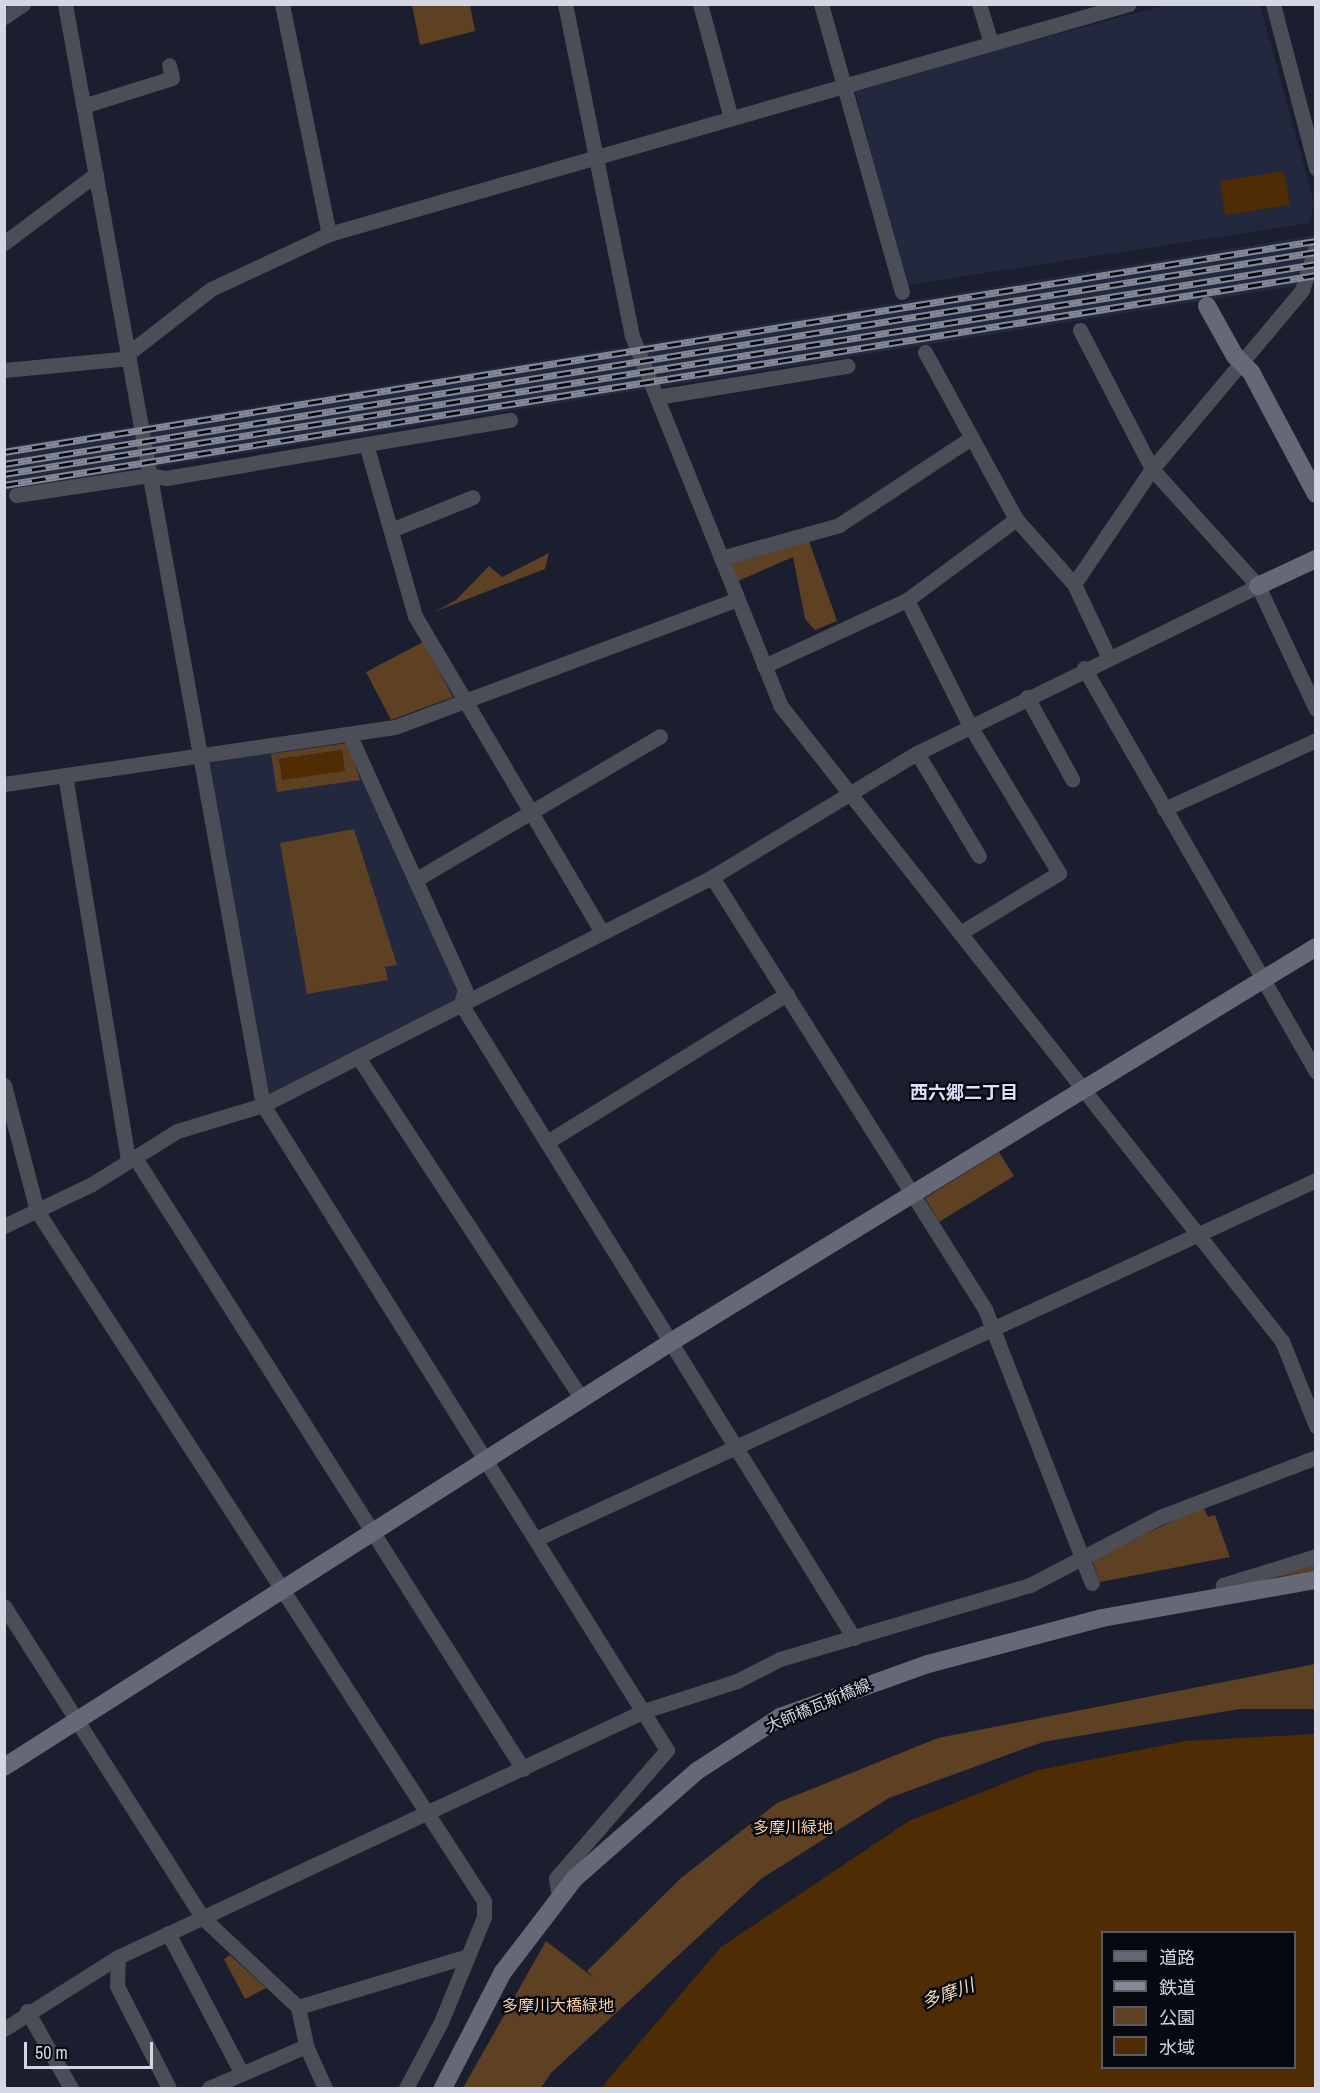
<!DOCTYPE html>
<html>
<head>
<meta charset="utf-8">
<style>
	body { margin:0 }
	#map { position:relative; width:1320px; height:2093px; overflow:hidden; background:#1a1e2f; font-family:"Archivo Narrow","Noto Sans JP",sans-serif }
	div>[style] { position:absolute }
	.built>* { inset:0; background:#22283d }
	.green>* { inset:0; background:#5e4023 }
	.water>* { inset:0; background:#4f2c03 }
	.street>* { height:15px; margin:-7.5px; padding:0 7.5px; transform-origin:7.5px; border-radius:7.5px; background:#4c4e57 }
	.secondary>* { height:18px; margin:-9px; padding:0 9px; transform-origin:9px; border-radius:9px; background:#656977 }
	.rail>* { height:7px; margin-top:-3.5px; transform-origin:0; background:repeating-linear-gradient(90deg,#070910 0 14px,#858997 0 28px); box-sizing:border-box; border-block:2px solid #858997 }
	span { translate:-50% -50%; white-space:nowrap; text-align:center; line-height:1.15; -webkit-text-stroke:4.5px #070910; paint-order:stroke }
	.street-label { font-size:16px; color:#d4d7e3 }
	.park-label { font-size:16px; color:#f9cda5 }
	.neighbourhood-label { font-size:18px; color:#dae1f8; font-weight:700 }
	.water-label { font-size:18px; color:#f5d7bd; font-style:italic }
	.frame { position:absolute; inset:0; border:6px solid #d4d7e3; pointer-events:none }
	.legend { position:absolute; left:1101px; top:1931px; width:195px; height:138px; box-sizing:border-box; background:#070910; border:2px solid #595b64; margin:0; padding:8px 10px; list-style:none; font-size:18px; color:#d4d7e3 }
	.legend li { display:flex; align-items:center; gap:12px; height:30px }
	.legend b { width:30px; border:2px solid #595b64 }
	.scale { position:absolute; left:24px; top:2042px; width:129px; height:27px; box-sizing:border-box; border:3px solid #d4d7e3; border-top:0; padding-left:8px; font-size:18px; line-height:21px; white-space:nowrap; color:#d4d7e3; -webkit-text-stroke:4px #070910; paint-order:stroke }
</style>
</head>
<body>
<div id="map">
	<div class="built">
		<i style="clip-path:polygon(1166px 5px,1260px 5px,1314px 202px,1310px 223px,907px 285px,854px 88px)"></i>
		<i style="clip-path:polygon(1315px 235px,1315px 283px,5px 491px,5px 447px)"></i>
		<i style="clip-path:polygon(350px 741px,459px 993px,455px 1001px,271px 1094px,264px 1092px,206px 764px,212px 757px)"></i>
	</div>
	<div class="green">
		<i style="clip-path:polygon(412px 5px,470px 5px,475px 31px,420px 45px)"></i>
		<i style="clip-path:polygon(808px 538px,837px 621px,815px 630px,805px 619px,793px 557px,738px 581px,728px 560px)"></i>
		<i style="clip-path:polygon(549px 553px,545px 569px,434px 612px,456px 600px,489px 566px,502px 577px)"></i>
		<i style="clip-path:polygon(423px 642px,453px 697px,391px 720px,366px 672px)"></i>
		<i style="clip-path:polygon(evenodd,348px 743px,360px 780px,277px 792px,271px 754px,348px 743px,342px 750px,283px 780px,282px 779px,280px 759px,342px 750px)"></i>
		<i style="clip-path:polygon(354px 829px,397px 965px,385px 967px,388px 980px,307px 994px,280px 843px)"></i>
		<i style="clip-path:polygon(999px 1152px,1014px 1176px,939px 1222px,925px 1198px)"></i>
		<i style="clip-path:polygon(1203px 1506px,1208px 1517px,1215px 1515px,1230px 1557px,1100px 1582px,1092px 1560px)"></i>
		<i style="clip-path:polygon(1315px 1563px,1315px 1571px,1264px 1579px)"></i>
		<i style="clip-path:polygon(1315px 1664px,1315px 1709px,1240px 1709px,1043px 1742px,889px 1798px,761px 1879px,551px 2073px,541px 2088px,463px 2088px,546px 1941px,594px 1978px,587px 1971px,681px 1878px,777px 1803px,938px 1738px)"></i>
		<i style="clip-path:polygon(230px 1955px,266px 1988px,245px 1999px,224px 1959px)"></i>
	</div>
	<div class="water">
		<i style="clip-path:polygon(1284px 171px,1290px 205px,1225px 215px,1220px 181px)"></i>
		<i style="clip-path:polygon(342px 750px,345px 771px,282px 780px,279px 759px)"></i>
		<i style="clip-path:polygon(evenodd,1315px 1734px,1315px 2088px,601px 2088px,721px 1947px,909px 1821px,1038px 1770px,1186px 1741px,1315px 1734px,1102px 1932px,1294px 1932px,1294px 2068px,1102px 2068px,1102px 1932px)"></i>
	</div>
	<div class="street">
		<i style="left:65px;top:4px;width:1119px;rotate:79.81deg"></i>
		<i style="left:263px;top:1105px;width:761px;rotate:57.94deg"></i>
		<i style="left:667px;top:1750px;width:169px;rotate:130.9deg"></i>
		<i style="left:556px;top:1878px;width:20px;rotate:81deg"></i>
		<i style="left:282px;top:4px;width:235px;rotate:78.5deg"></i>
		<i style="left:565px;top:4px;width:339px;rotate:78.6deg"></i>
		<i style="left:632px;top:336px;width:398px;rotate:68.1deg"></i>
		<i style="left:780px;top:705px;width:810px;rotate:51.72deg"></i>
		<i style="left:1282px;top:1341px;width:92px;rotate:68.2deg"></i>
		<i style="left:700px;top:4px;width:118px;rotate:74.8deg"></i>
		<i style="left:821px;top:4px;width:299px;rotate:74.3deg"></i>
		<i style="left:979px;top:4px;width:41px;rotate:72.9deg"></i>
		<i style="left:1273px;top:4px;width:170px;rotate:75.3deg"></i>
		<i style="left:4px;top:17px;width:23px;rotate:-34deg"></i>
		<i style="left:83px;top:106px;width:93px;rotate:-17.5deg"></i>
		<i style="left:172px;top:78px;width:13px;rotate:-103deg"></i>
		<i style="left:4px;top:243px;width:115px;rotate:-36.9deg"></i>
		<i style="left:1080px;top:330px;width:157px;rotate:62.6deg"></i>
		<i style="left:1152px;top:469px;width:158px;rotate:47.8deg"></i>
		<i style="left:1258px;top:586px;width:136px;rotate:64.8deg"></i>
		<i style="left:925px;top:352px;width:190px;rotate:61.4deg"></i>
		<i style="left:1016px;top:519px;width:87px;rotate:48.3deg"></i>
		<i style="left:4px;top:370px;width:118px;rotate:-5.4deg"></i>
		<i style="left:121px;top:359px;width:114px;rotate:-37.9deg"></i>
		<i style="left:211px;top:289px;width:130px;rotate:-25deg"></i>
		<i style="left:329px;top:234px;width:832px;rotate:-16.04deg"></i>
		<i style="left:657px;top:397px;width:193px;rotate:-9.3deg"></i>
		<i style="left:366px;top:444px;width:179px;rotate:74.1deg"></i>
		<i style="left:415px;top:616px;width:364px;rotate:59.4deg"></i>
		<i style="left:16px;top:495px;width:135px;rotate:-8.5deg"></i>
		<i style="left:150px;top:475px;width:16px;rotate:11deg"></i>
		<i style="left:166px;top:478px;width:349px;rotate:-9.6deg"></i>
		<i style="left:391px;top:530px;width:88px;rotate:-21.9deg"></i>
		<i style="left:721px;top:558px;width:123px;rotate:-15.6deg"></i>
		<i style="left:839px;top:525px;width:158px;rotate:-33.4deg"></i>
		<i style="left:907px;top:600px;width:141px;rotate:63.4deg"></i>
		<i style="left:970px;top:726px;width:172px;rotate:58.8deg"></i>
		<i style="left:1059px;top:873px;width:116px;rotate:148.8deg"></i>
		<i style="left:1108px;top:656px;width:80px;rotate:-115.3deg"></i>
		<i style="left:1074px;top:584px;width:139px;rotate:-55.9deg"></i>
		<i style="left:1152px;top:469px;width:234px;rotate:-50deg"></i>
		<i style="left:1302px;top:290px;width:46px;rotate:-72.3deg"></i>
		<i style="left:764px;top:666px;width:157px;rotate:-24.8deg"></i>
		<i style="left:907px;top:600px;width:136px;rotate:-36.6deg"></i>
		<i style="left:1084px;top:668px;width:466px;rotate:60.1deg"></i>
		<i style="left:1027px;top:697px;width:94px;rotate:61.2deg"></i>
		<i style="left:350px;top:736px;width:279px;rotate:65.6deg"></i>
		<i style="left:465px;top:990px;width:15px;rotate:106deg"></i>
		<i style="left:461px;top:1004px;width:746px;rotate:58.21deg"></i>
		<i style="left:917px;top:753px;width:120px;rotate:59deg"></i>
		<i style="left:65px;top:775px;width:390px;rotate:80.7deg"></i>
		<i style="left:4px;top:784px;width:395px;rotate:-8.3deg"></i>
		<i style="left:395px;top:727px;width:365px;rotate:-20.5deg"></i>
		<i style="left:1164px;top:809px;width:167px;rotate:-24.4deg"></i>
		<i style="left:712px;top:877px;width:511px;rotate:57.71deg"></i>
		<i style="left:985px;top:1309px;width:294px;rotate:68.7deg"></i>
		<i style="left:415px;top:880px;width:284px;rotate:-30.4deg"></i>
		<i style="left:358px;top:1057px;width:409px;rotate:56.8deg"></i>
		<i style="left:4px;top:1085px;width:130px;rotate:75.3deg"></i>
		<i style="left:37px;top:1211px;width:822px;rotate:57.06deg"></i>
		<i style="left:484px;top:1901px;width:16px;rotate:90deg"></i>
		<i style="left:484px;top:1917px;width:113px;rotate:112.3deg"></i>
		<i style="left:441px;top:2022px;width:75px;rotate:117.9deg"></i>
		<i style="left:547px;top:1142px;width:282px;rotate:-31.7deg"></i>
		<i style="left:134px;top:1156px;width:726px;rotate:57.6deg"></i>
		<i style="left:4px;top:1226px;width:98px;rotate:-25.5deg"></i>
		<i style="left:92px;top:1184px;width:100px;rotate:-31.9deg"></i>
		<i style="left:177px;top:1131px;width:90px;rotate:-16.8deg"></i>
		<i style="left:263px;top:1105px;width:504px;rotate:-26.92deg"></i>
		<i style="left:712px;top:877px;width:240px;rotate:-31.2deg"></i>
		<i style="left:917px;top:753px;width:380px;rotate:-26.1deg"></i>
		<i style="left:538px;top:1538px;width:856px;rotate:-24.71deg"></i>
		<i style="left:1222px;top:1597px;width:12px;rotate:-85deg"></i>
		<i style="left:1223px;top:1585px;width:97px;rotate:-17.3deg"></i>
		<i style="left:4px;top:1606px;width:369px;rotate:57.5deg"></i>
		<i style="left:202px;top:1917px;width:132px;rotate:43.2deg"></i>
		<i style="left:298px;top:2007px;width:40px;rotate:78deg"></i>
		<i style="left:306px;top:2046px;width:46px;rotate:65.7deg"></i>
		<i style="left:168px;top:1933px;width:159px;rotate:62.3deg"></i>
		<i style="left:118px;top:1957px;width:29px;rotate:92deg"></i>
		<i style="left:117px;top:1986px;width:114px;rotate:63deg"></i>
		<i style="left:298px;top:2007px;width:177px;rotate:-16.7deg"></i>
		<i style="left:27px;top:2011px;width:89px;rotate:60.3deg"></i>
		<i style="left:4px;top:2029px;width:135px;rotate:-32.3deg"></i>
		<i style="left:118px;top:1957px;width:581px;rotate:-25.06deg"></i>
		<i style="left:644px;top:1711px;width:98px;rotate:-17.9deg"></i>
		<i style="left:737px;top:1681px;width:48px;rotate:-27.1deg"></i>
		<i style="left:780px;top:1659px;width:261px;rotate:-16.5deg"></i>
		<i style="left:1030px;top:1585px;width:147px;rotate:-27.6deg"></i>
		<i style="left:1160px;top:1517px;width:167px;rotate:-21deg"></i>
		<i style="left:209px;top:2088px;width:106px;rotate:-23.4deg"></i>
	</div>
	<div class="secondary">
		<i style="left:1207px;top:306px;width:57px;rotate:60.8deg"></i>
		<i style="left:1235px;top:356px;width:23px;rotate:45deg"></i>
		<i style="left:1251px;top:372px;width:138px;rotate:62deg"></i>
		<i style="left:1258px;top:586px;width:64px;rotate:-25deg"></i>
		<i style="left:4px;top:1767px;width:791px;rotate:-32.5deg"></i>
		<i style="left:671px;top:1342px;width:756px;rotate:-31.48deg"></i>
		<i style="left:443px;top:2088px;width:131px;rotate:-62.7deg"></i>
		<i style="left:503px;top:1972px;width:117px;rotate:-52.6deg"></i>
		<i style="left:574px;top:1879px;width:164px;rotate:-41.3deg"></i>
		<i style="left:697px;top:1771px;width:99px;rotate:-33deg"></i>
		<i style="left:780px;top:1717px;width:157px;rotate:-19.7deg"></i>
		<i style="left:928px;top:1664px;width:180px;rotate:-14.8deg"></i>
		<i style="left:1102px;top:1618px;width:217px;rotate:-10.1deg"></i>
	</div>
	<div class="rail">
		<i style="left:4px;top:452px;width:1329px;rotate:-9.14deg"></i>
		<i style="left:4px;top:464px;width:1329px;rotate:-9.18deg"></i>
		<i style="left:4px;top:474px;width:1329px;rotate:-9.09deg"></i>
		<i style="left:4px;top:485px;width:1329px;rotate:-9.09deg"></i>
	</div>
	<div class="street-label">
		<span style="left:818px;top:1705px;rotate:-23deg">大師橋瓦斯橋線</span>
	</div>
	<div class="park-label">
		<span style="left:793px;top:1827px">多摩川緑地</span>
		<span style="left:558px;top:2005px">多摩川大橋緑地</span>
	</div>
	<div class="neighbourhood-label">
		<span style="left:964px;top:1093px">西六郷二丁目</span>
	</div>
	<div class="water-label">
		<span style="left:948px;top:1994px;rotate:-20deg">多摩川</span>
	</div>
	<div class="frame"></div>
	<ul class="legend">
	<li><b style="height:8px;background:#656977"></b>道路</li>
	<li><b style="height:8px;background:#858997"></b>鉄道</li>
	<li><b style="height:16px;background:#5e4023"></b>公園</li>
	<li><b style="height:16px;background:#4f2c03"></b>水域</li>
	</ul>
	<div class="scale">50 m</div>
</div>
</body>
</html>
